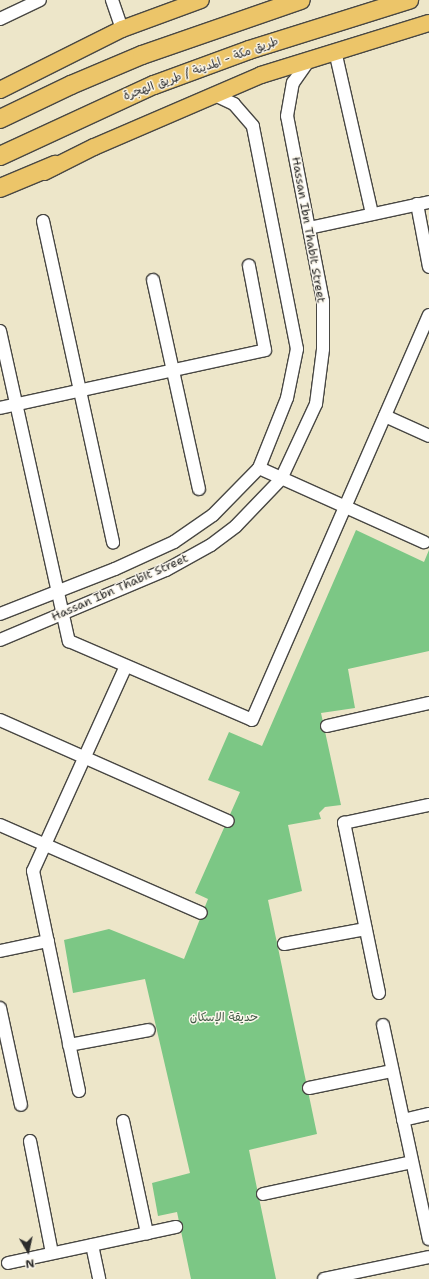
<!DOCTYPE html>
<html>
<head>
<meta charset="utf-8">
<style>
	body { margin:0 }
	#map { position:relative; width:429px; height:1279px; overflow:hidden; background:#ede6c9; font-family:"Shantell Sans","Playpen Sans Arabic",sans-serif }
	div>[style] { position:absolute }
	.green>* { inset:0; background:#7cc785 }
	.roads { filter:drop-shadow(1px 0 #484743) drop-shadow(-1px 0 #484743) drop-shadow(0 1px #484743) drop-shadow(0 -1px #484743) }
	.minor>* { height:12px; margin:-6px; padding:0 6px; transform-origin:6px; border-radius:6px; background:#fff }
	.major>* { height:16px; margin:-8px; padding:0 8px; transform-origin:8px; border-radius:8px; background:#ecc569 }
	.highway>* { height:18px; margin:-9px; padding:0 9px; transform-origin:9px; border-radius:9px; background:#ecc569 }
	span { translate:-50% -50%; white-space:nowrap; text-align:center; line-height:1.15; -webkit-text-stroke:3px #fbf7ec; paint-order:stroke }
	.street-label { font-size:12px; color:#2b2b2b }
	.park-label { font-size:12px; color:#435a46 }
	.north { position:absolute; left:8px; top:1231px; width:40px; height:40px; -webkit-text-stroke:3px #fbf7ec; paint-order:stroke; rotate:171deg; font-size:11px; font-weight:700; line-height:16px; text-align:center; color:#2b2b2b }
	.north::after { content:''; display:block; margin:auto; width:14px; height:18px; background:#2b2b2b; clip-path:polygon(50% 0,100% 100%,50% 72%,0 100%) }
</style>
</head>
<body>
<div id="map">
	<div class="green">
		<i style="clip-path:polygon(356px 530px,424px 562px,429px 550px,429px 651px,348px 669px,355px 708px,321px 713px,341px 805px,325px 807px,319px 813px,321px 819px,288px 825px,302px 891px,268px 900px,317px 1134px,249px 1150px,276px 1279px,191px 1279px,177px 1212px,158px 1216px,152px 1183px,190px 1173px,145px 979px,73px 993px,64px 940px,109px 929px,184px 959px,208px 899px,195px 893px,240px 792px,208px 780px,229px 732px,262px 746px)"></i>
	</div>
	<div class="roads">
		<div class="minor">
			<i style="left:112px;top:0;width:31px;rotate:71deg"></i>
			<i style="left:0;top:19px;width:44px;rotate:-25.4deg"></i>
			<i style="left:335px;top:51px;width:167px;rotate:77.2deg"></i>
			<i style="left:417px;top:204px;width:64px;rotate:79.2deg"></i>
			<i style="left:43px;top:221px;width:329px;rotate:77.7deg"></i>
			<i style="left:309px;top:228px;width:123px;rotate:-12.2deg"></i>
			<i style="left:153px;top:280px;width:214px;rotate:77.6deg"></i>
			<i style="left:0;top:331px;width:318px;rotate:77.5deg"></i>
			<i style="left:69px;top:641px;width:199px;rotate:23.3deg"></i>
			<i style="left:252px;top:720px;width:442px;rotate:-66.4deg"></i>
			<i style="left:0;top:408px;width:271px;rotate:-12.3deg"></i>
			<i style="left:265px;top:350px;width:86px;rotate:-100.8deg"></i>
			<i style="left:385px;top:416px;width:48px;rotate:24.4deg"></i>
			<i style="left:259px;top:468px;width:181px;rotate:24.2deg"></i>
			<i style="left:0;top:614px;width:123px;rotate:-21.4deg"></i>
			<i style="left:115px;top:569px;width:65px;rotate:-24.6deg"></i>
			<i style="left:174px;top:542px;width:47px;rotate:-34.7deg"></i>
			<i style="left:213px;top:515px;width:66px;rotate:-45.6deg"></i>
			<i style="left:259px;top:468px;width:75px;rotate:-68.2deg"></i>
			<i style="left:287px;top:398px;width:50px;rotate:-78.5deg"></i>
			<i style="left:297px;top:349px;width:227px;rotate:-101.2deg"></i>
			<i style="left:253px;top:126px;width:29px;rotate:-131deg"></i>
			<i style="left:234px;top:104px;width:21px;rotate:-155deg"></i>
			<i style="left:0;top:640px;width:180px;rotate:-22.9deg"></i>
			<i style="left:166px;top:570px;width:51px;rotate:-29.1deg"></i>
			<i style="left:211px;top:545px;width:31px;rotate:-37deg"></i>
			<i style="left:236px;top:526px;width:65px;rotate:-46.2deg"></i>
			<i style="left:281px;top:479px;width:83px;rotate:-65deg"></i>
			<i style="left:316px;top:404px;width:55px;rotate:-82.7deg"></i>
			<i style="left:323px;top:349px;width:48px;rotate:-90deg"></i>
			<i style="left:323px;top:301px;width:188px;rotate:-101deg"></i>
			<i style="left:287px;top:116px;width:34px;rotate:-80deg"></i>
			<i style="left:293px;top:83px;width:29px;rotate:-55deg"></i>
			<i style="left:0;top:720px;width:249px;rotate:23.9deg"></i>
			<i style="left:327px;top:726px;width:105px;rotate:-12.7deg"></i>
			<i style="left:0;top:825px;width:219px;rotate:23.6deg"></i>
			<i style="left:284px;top:944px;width:83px;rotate:-10.4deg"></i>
			<i style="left:0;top:951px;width:49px;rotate:-11.8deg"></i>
			<i style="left:379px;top:993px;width:174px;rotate:-101.6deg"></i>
			<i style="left:344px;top:823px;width:87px;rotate:-12deg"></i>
			<i style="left:0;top:1008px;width:99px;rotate:77.8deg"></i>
			<i style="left:383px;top:1025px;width:219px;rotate:77.9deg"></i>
			<i style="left:69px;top:1045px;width:81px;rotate:-10.6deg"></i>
			<i style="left:309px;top:1088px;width:85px;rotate:-11.6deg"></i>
			<i style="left:79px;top:1091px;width:225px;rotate:-101.8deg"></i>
			<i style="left:33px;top:871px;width:225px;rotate:-65.6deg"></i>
			<i style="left:403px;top:1120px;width:27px;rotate:-13deg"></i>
			<i style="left:123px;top:1121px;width:115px;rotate:77.9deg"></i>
			<i style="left:30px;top:1141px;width:114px;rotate:78.9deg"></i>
			<i style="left:263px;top:1194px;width:152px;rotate:-12.1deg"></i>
			<i style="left:92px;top:1245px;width:35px;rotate:78deg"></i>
			<i style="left:8px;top:1263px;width:172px;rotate:-12.1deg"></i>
			<i style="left:324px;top:1279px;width:107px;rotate:-11.8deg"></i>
		</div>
		<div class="major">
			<i style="left:0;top:90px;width:136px;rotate:-26.6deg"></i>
			<i style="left:122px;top:29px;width:84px;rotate:-20.2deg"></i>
			<i style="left:44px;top:172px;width:56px;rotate:-26.6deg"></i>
			<i style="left:94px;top:147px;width:182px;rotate:-23.3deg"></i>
			<i style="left:261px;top:75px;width:176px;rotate:-17.2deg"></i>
		</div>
		<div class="highway">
			<i style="left:0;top:119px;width:79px;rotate:-25.6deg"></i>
			<i style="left:71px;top:85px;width:77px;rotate:-22.9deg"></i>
			<i style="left:142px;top:55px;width:168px;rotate:-19.1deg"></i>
			<i style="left:0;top:156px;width:170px;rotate:-24.8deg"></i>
			<i style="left:154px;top:85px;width:101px;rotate:-20.2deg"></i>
			<i style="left:249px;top:50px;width:168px;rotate:-17.4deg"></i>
			<i style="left:0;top:188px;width:60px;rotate:-22.7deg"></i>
		</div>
	</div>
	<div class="street-label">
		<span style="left:201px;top:69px;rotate:-20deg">طريق مكة - المدينة / طريق الهجرة</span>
		<span style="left:308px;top:230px;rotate:80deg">Hassan Ibn Thabit Street</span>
		<span style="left:120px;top:588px;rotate:-24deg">Hassan Ibn Thabit Street</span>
	</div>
	<div class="park-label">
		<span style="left:224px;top:1018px">حديقة الإسكان</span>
	</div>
	<div class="north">N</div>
</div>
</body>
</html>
